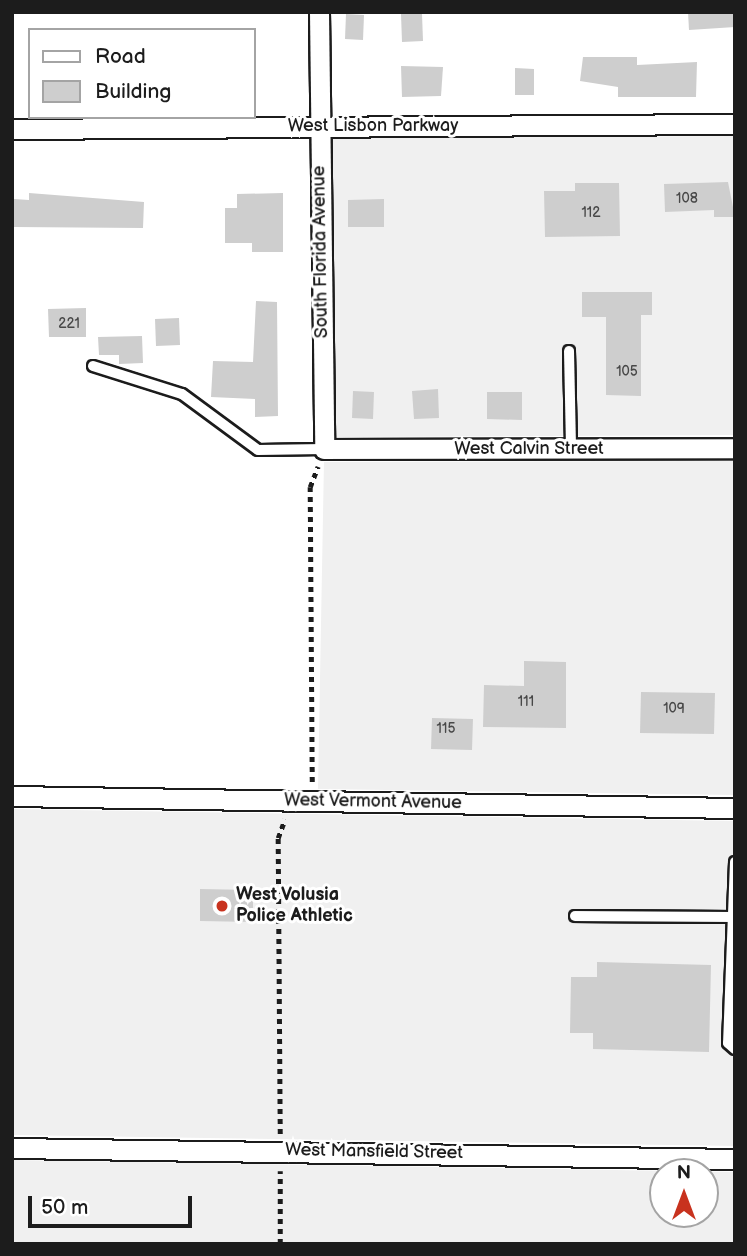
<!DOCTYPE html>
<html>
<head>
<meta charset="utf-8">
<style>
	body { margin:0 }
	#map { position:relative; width:747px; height:1256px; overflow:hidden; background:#fff; font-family:"Balsamiq Sans",sans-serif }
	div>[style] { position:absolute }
	.built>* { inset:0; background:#f0f0f0 }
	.building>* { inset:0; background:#cecece }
	.path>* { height:4.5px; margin-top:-2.25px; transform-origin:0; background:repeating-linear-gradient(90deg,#1c1c1c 0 5px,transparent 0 10px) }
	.roads { filter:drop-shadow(2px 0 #1c1c1c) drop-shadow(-2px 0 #1c1c1c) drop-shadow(0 2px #1c1c1c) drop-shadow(0 -2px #1c1c1c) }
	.lane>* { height:10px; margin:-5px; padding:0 5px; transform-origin:5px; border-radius:5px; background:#fff }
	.street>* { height:19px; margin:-9.5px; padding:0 9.5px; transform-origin:9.5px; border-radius:9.5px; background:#fff }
	.dots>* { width:19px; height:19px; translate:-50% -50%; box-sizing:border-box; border:4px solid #fff; border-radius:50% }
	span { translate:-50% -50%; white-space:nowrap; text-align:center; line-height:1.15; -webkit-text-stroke:6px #fff; paint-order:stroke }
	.number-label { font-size:14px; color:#484848 }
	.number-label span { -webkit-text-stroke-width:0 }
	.street-label { font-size:18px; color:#1c1c1c }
	.poi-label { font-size:18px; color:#1c1c1c; font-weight:700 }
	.left { translate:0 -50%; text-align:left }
	.frame { position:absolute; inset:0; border:14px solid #1c1c1c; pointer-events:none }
	.legend { position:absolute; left:28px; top:28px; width:228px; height:91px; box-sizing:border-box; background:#fff; border:2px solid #a4a4a4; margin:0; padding:9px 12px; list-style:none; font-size:21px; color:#1c1c1c }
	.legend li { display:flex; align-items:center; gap:14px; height:35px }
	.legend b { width:35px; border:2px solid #a4a4a4 }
	.north { position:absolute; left:649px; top:1158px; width:70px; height:70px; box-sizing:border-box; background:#fff; border:2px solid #a4a4a4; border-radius:50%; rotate:0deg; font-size:19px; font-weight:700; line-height:28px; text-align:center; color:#1c1c1c }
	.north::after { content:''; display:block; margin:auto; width:24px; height:32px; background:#c8321e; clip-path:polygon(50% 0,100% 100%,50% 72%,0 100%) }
	.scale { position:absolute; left:28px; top:1196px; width:164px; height:32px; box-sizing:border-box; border:4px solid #1c1c1c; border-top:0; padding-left:9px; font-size:21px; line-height:24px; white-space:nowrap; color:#1c1c1c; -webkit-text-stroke:5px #fff; paint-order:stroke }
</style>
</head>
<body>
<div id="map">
	<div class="built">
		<i style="clip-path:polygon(735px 136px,735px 435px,335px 437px,332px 138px)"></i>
		<i style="clip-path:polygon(735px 461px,735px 795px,318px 789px,324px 462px)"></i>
		<i style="clip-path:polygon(12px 809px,735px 821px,735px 1146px,12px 1135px)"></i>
		<i style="clip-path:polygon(evenodd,12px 1160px,735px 1172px,735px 1244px,12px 1244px,12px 1160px,663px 1172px,705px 1172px,705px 1214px,663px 1214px,663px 1172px)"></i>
	</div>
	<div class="building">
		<i style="clip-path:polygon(688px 12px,735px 12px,735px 27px,689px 30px)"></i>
		<i style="clip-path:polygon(346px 14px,364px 15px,363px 40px,345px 39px)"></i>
		<i style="clip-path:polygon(401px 14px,422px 14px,423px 41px,402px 42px)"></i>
		<i style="clip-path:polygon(583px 57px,637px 57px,637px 65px,697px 62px,696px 97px,618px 97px,618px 87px,580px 81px)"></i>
		<i style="clip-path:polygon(401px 66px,443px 67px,441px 96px,402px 97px)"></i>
		<i style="clip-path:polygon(515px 68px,534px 69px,534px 95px,515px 95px)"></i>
		<i style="clip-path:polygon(728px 182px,735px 217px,714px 217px,714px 210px,665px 212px,664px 184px)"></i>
		<i style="clip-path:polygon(575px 183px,619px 183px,620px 236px,545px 237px,544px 191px,575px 191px)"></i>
		<i style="clip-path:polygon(29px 193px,144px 202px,143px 228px,14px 227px,14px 199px,29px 200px)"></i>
		<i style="clip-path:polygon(283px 193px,283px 252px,252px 252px,252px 243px,225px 243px,225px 208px,237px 208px,237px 194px)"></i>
		<i style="clip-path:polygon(384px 199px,384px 227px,348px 227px,348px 200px)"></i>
		<i style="clip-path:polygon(582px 292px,652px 292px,652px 315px,641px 315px,641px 396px,606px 395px,606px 317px,582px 317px)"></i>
		<i style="clip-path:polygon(256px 301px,277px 302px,278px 416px,255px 417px,255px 399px,211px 397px,213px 361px,253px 362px)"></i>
		<i style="clip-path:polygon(86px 308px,86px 337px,49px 337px,48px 309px)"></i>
		<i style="clip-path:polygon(179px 318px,180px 345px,156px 346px,155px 319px)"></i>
		<i style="clip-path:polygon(142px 336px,143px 363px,119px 364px,119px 355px,99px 355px,98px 337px)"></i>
		<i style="clip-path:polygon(438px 389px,439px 418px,414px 419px,412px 391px)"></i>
		<i style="clip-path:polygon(353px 391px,374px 392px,373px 419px,352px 418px)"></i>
		<i style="clip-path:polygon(487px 392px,522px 392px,522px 420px,487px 419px)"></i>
		<i style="clip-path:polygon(524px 661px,566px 662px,566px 728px,483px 727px,484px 685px,524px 686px)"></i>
		<i style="clip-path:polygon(641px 692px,715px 693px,714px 734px,640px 733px)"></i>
		<i style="clip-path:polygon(432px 718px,473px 719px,472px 750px,431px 749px)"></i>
		<i style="clip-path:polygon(200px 889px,253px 890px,253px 922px,200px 921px)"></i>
		<i style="clip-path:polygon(597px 962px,711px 965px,709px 1052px,593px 1049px,593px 1033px,570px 1033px,571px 977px,597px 977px)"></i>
	</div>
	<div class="path">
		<i style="left:312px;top:782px;width:295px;rotate:-90.4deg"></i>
		<i style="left:310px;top:487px;width:22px;rotate:-69deg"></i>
		<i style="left:280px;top:1134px;width:296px;rotate:-90.4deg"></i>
		<i style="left:278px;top:838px;width:20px;rotate:-70deg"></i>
		<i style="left:280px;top:1244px;width:73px;rotate:-90deg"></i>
	</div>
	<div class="roads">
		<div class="lane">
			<i style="left:569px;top:351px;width:97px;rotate:88.8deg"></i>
			<i style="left:93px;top:366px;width:93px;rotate:17.5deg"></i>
			<i style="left:182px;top:394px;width:94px;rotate:36.4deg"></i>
			<i style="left:258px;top:450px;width:66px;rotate:-0.9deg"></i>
			<i style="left:735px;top:862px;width:181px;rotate:92.2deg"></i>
			<i style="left:728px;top:1043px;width:9px;rotate:41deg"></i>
			<i style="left:575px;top:916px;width:154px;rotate:0.4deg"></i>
		</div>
		<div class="street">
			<i style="left:319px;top:12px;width:437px;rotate:89.3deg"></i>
			<i style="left:324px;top:449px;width:411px;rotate:-0.1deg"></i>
			<i style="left:12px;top:129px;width:723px;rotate:-0.4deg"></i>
			<i style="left:12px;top:796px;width:723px;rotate:0.95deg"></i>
			<i style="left:12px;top:1148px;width:723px;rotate:0.87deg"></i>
		</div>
	</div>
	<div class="dots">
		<i style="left:222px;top:906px;background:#c8321e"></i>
	</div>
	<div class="number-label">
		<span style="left:687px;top:199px">108</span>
		<span style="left:591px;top:213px">112</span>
		<span style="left:69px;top:324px">221</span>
		<span style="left:627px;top:372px">105</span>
		<span style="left:526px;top:702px">111</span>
		<span style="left:674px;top:709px">109</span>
		<span style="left:446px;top:729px">115</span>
	</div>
	<div class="street-label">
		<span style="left:373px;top:126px">West Lisbon Parkway</span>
		<span style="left:321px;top:252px;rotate:-91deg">South Florida Avenue</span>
		<span style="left:529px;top:449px">West Calvin Street</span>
		<span style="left:373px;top:802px;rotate:1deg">West Vermont Avenue</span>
		<span style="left:374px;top:1152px;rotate:1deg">West Mansfield Street</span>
	</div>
	<div class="poi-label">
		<span class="left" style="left:236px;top:906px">West Volusia<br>Police Athletic</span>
	</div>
	<div class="frame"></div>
	<ul class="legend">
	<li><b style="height:9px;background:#fff"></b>Road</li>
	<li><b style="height:19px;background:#cecece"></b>Building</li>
	</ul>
	<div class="north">N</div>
	<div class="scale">50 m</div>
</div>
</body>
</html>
